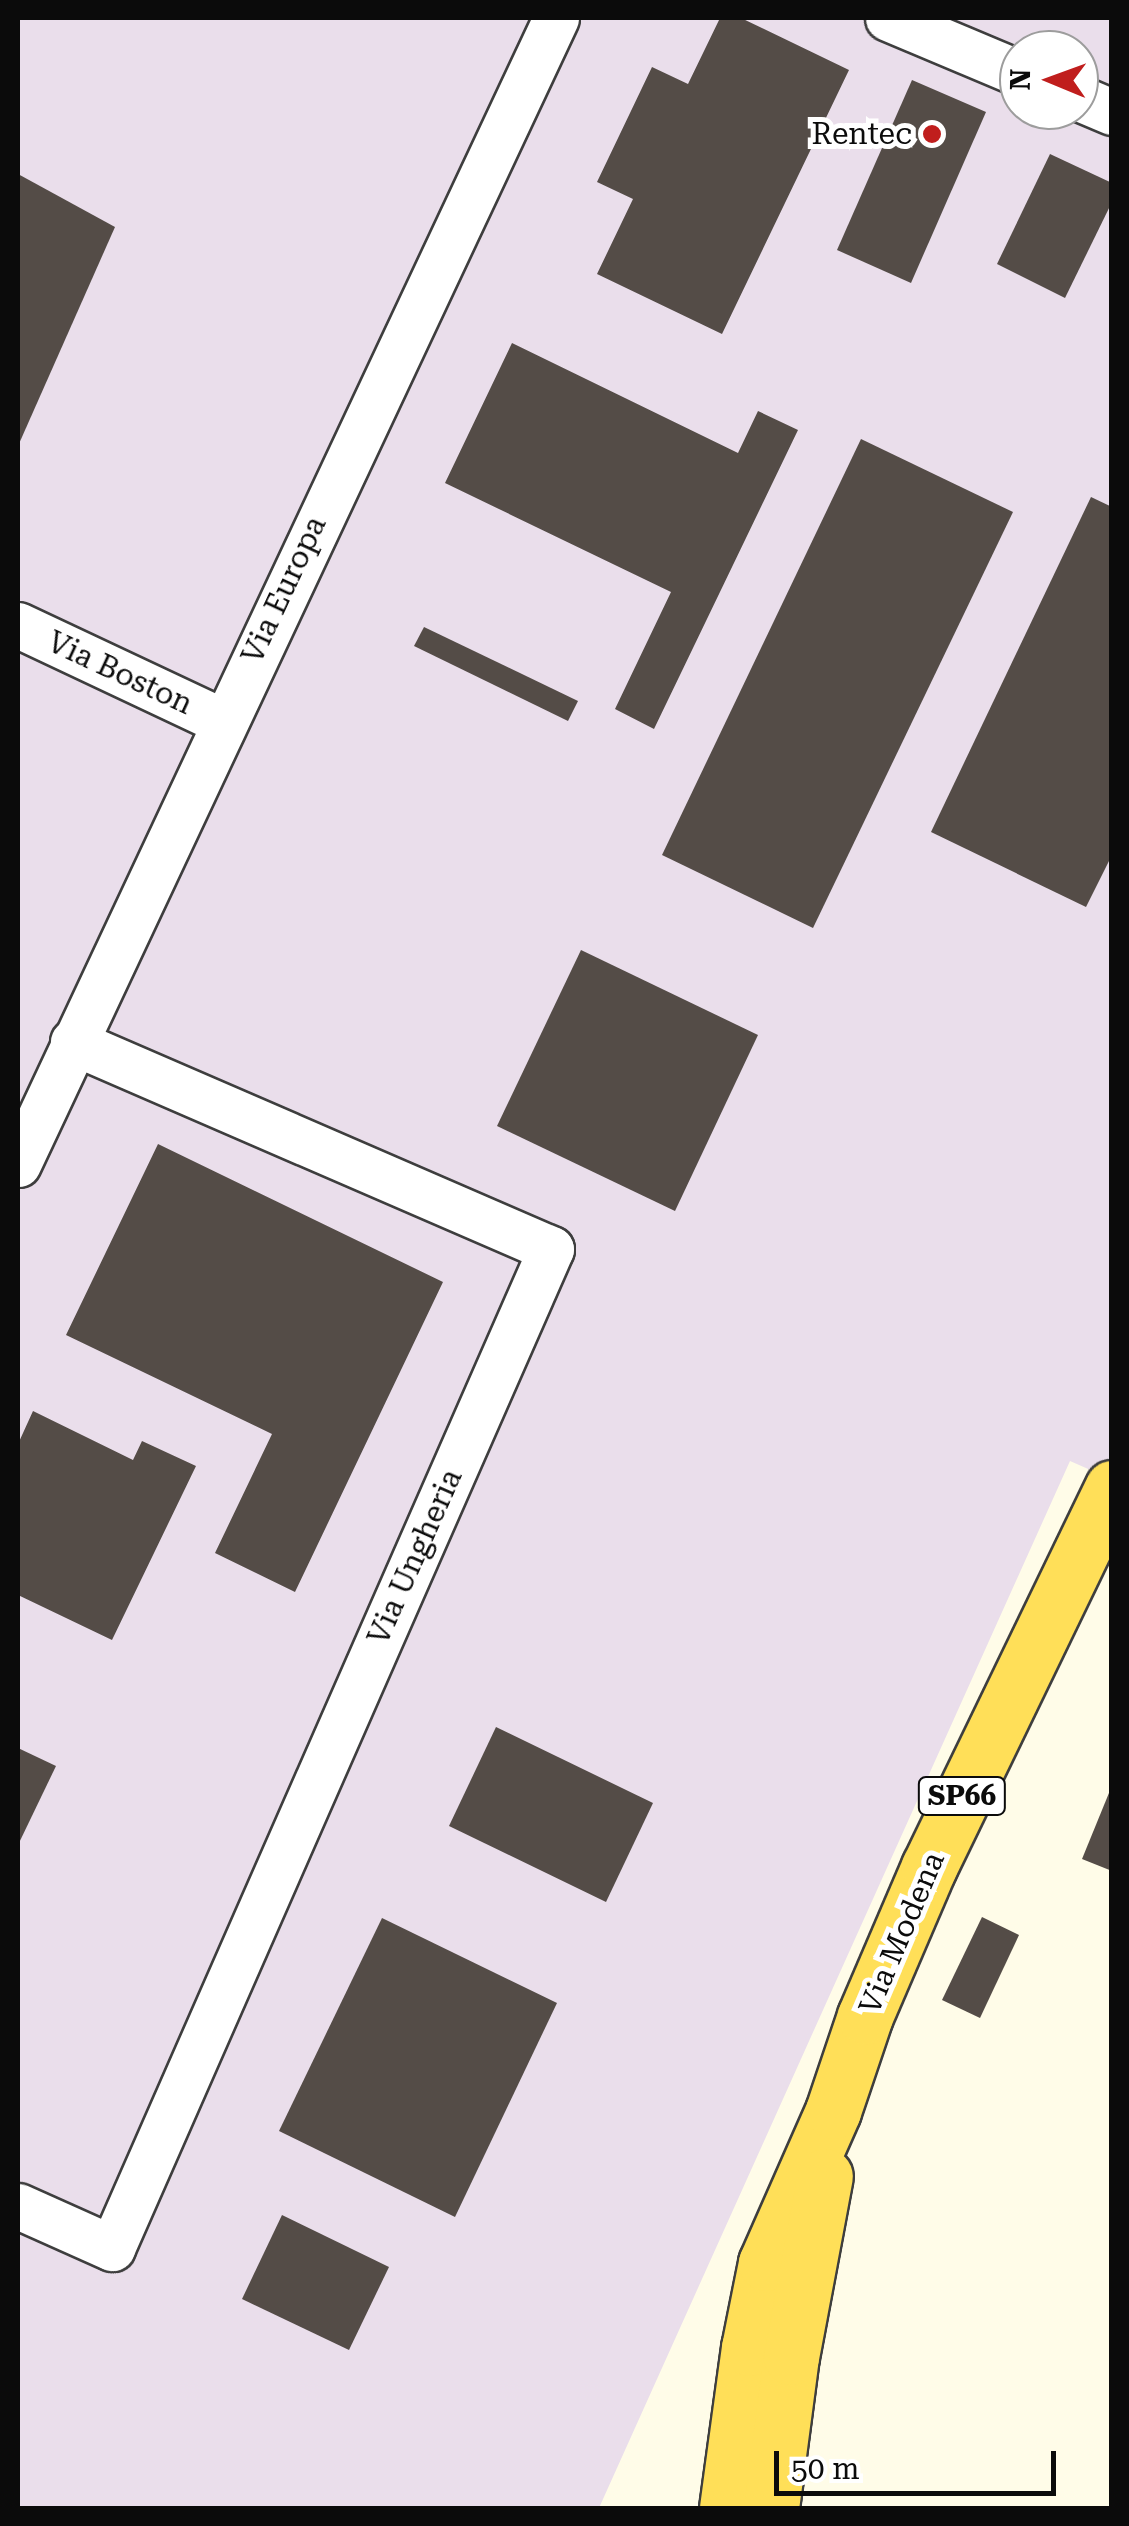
<!DOCTYPE html>
<html>
<head>
<meta charset="utf-8">
<style>
	body { margin:0 }
	#map { position:relative; width:1129px; height:2526px; overflow:hidden; background:#fffce8; font-family:"Roboto Serif",serif }
	div>[style] { position:absolute }
	.industrial>* { inset:0; background:#eadeeb }
	.building>* { inset:0; background:#544c47 }
	.path>* { height:6px; margin-top:-3px; transform-origin:0; background:repeating-linear-gradient(90deg,#2d2d2d 0 10px,transparent 0 15px) }
	.roads { filter:drop-shadow(2px 0 #3e3e3e) drop-shadow(-2px 0 #3e3e3e) drop-shadow(0 2px #3e3e3e) drop-shadow(0 -2px #3e3e3e) }
	.street>* { height:45px; margin:-22.5px; padding:0 22.5px; transform-origin:22.5px; border-radius:22.5px; background:#fff }
	.primary>* { height:55px; margin:-27.5px; padding:0 27.5px; transform-origin:27.5px; border-radius:27.5px; background:#ffdf58 }
	.dots>* { width:28px; height:28px; translate:-50% -50%; box-sizing:border-box; border:5px solid #fff; border-radius:50% }
	span { translate:-50% -50%; white-space:nowrap; text-align:center; line-height:1.15; -webkit-text-stroke:10px #fff; paint-order:stroke }
	.shield-label span { padding:2px 8px; background:#fff; border:2px solid; border-radius:8px; -webkit-text-stroke-width:0 }
	.shield-label { font-size:28px; color:#0b0b0b; font-weight:700 }
	.poi-label { font-size:30px; color:#0b0b0b }
	.right { translate:-100% -50%; text-align:right }
	.street-label { font-size:30px; color:#0b0b0b }
	.frame { position:absolute; inset:0; border:20px solid #0b0b0b; pointer-events:none }
	.north { position:absolute; left:999px; top:30px; width:100px; height:100px; box-sizing:border-box; background:#fff; border:2px solid #9d9d9d; border-radius:50%; rotate:271deg; font-size:28px; font-weight:700; line-height:40px; text-align:center; color:#0b0b0b }
	.north::after { content:''; display:block; margin:auto; width:35px; height:45px; background:#c01e1d; clip-path:polygon(50% 0,100% 100%,50% 72%,0 100%) }
	.scale { position:absolute; left:774px; top:2451px; width:282px; height:45px; box-sizing:border-box; border:5px solid #0b0b0b; border-top:0; padding-left:12px; font-size:30px; line-height:35px; white-space:nowrap; color:#0b0b0b; -webkit-text-stroke:8px #fff; paint-order:stroke }
</style>
</head>
<body>
<div id="map">
	<div class="industrial">
		<i style="clip-path:polygon(evenodd,18px 18px,1111px 18px,1111px 1479px,1070px 1461px,599px 2508px,18px 2508px,18px 18px,1019px 50px,1079px 50px,1079px 110px,1019px 110px,1019px 50px)"></i>
	</div>
	<div class="building">
		<i style="clip-path:polygon(720px 18px,741px 18px,849px 70px,722px 334px,597px 274px,633px 199px,597px 182px,652px 67px,688px 84px)"></i>
		<i style="clip-path:polygon(912px 80px,986px 112px,911px 283px,837px 250px)"></i>
		<i style="clip-path:polygon(1050px 154px,1112px 183px,1112px 202px,1065px 298px,997px 264px)"></i>
		<i style="clip-path:polygon(18px 174px,115px 227px,18px 446px)"></i>
		<i style="clip-path:polygon(512px 343px,738px 453px,758px 411px,798px 430px,654px 729px,615px 709px,671px 592px,445px 483px)"></i>
		<i style="clip-path:polygon(861px 439px,1013px 512px,813px 928px,662px 855px)"></i>
		<i style="clip-path:polygon(1091px 497px,1112px 507px,1112px 855px,1086px 907px,931px 832px)"></i>
		<i style="clip-path:polygon(424px 627px,578px 701px,568px 721px,414px 646px)"></i>
		<i style="clip-path:polygon(581px 950px,758px 1035px,675px 1211px,497px 1126px)"></i>
		<i style="clip-path:polygon(158px 1144px,443px 1282px,295px 1592px,215px 1553px,272px 1434px,66px 1335px)"></i>
		<i style="clip-path:polygon(33px 1411px,133px 1460px,142px 1441px,196px 1466px,112px 1640px,18px 1595px,18px 1444px)"></i>
		<i style="clip-path:polygon(496px 1727px,653px 1803px,606px 1902px,449px 1826px)"></i>
		<i style="clip-path:polygon(18px 1748px,56px 1766px,18px 1845px)"></i>
		<i style="clip-path:polygon(1111px 1788px,1112px 1788px,1112px 1871px,1082px 1859px)"></i>
		<i style="clip-path:polygon(982px 1917px,1019px 1935px,980px 2018px,942px 2000px)"></i>
		<i style="clip-path:polygon(382px 1918px,557px 2003px,455px 2217px,279px 2131px)"></i>
		<i style="clip-path:polygon(282px 2215px,389px 2267px,349px 2350px,242px 2299px)"></i>
	</div>
	<div class="path">
		<i style="left:1110px;top:18px;width:2px"></i>
	</div>
	<div class="roads">
		<div class="street">
			<i style="left:888px;top:18px;width:142px;rotate:22.8deg"></i>
			<i style="left:1079px;top:98px;width:36px;rotate:23deg"></i>
			<i style="left:18px;top:625px;width:225px;rotate:25.2deg"></i>
			<i style="left:18px;top:1164px;width:1266px;rotate:-64.85deg"></i>
			<i style="left:18px;top:2206px;width:103px;rotate:24.1deg"></i>
			<i style="left:112px;top:2248px;width:1091px;rotate:-66.28deg"></i>
			<i style="left:551px;top:1249px;width:521px;rotate:-156.58deg"></i>
		</div>
		<div class="primary">
			<i style="left:727px;top:2508px;width:162px;rotate:-82.2deg"></i>
			<i style="left:749px;top:2348px;width:87px;rotate:-78.7deg"></i>
			<i style="left:766px;top:2263px;width:166px;rotate:-66.2deg"></i>
			<i style="left:833px;top:2111px;width:100px;rotate:-71.4deg"></i>
			<i style="left:865px;top:2016px;width:162px;rotate:-66.8deg"></i>
			<i style="left:929px;top:1867px;width:421px;rotate:-64.2deg"></i>
			<i style="left:771px;top:2508px;width:152px;rotate:-82.5deg"></i>
			<i style="left:791px;top:2357px;width:184px;rotate:-79.4deg"></i>
		</div>
	</div>
	<div class="dots">
		<i style="left:932px;top:134px;background:#c01e1d"></i>
	</div>
	<div class="shield-label">
		<span style="left:962px;top:1796px">SP66</span>
	</div>
	<div class="poi-label">
		<span class="right" style="left:912px;top:134px">Rentec</span>
	</div>
	<div class="street-label">
		<span style="left:284px;top:590px;rotate:-65deg">Via Europa</span>
		<span style="left:120px;top:673px;rotate:25deg">Via Boston</span>
		<span style="left:415px;top:1557px;rotate:-66deg">Via Ungheria</span>
		<span style="left:902px;top:1933px;rotate:-67deg">Via Modena</span>
	</div>
	<div class="frame"></div>
	<div class="north">N</div>
	<div class="scale">50 m</div>
</div>
</body>
</html>
